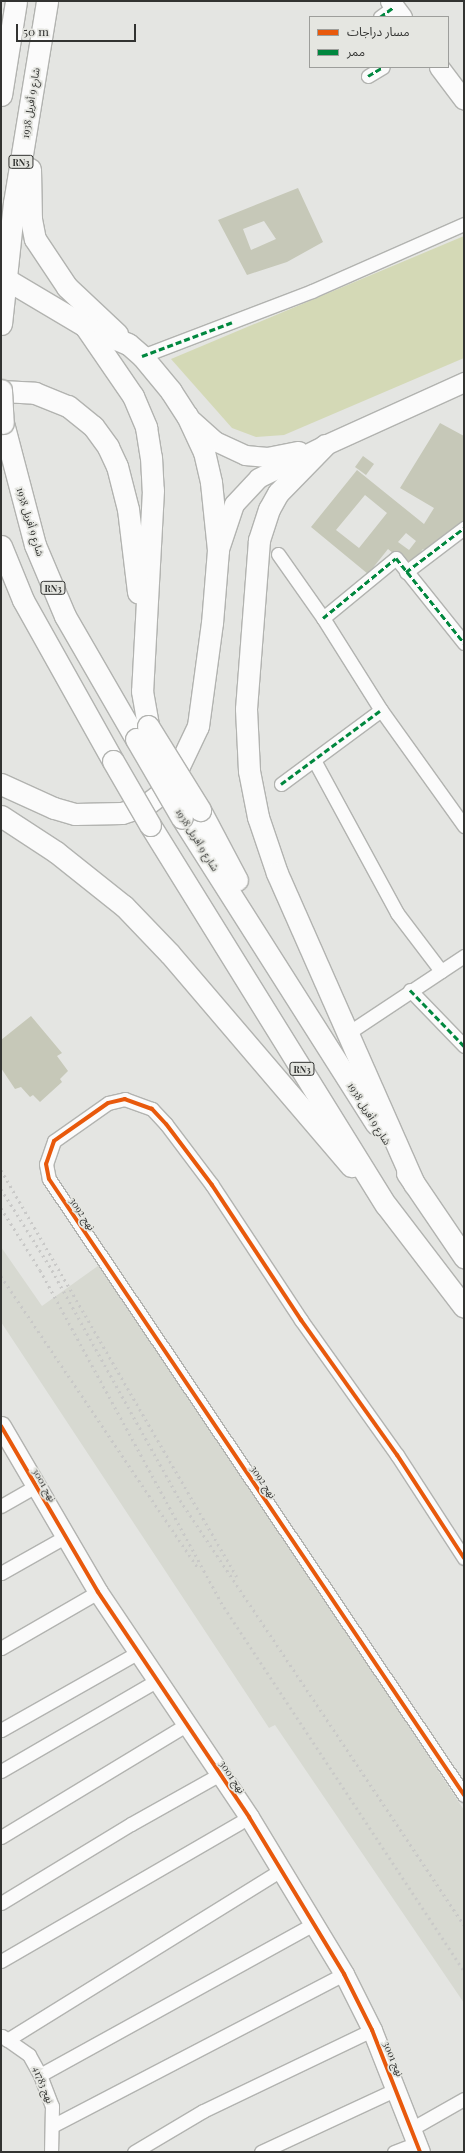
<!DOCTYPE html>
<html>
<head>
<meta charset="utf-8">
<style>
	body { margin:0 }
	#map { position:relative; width:465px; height:2153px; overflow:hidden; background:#e4e5e2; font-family:"Playfair Display","Noto Sans Arabic",serif }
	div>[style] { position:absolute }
	.built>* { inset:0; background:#d7d9d1 }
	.green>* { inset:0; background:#d4d9b6 }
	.building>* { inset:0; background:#c6c8b8 }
	.roads { filter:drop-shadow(1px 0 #b2b3b0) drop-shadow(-1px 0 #b2b3b0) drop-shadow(0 1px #b2b3b0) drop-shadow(0 -1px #b2b3b0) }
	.street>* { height:13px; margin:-6.5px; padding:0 6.5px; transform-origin:6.5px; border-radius:6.5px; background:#fbfbfb }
	.secondary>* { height:19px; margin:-9.5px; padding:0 9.5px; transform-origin:9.5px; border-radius:9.5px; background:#fbfbfb }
	.primary>* { height:21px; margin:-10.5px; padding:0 10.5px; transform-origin:10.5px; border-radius:10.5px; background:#fbfbfb }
	.rail>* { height:3px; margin-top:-1.5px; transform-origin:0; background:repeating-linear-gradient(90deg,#c9c9c8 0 2px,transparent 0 6px) }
	.bridges { filter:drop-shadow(1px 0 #b2b3b0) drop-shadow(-1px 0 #b2b3b0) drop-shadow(0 1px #b2b3b0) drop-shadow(0 -1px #b2b3b0) }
	.primary-bridge>* { height:21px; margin:-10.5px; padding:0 10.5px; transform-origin:10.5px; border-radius:10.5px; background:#fbfbfb }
	.quiet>* { height:3px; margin-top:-1.5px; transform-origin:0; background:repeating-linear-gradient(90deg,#00873e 0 6px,transparent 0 9px) }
	.cycleway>* { height:4px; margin:-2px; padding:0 2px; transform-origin:2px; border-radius:2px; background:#e8590c }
	span { translate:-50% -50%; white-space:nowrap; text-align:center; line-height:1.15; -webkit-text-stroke:3.5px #e5e6e1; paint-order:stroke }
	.shield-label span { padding:1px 3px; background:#e5e6e1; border:1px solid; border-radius:3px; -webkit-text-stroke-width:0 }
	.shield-label { font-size:9px; color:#323331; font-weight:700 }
	.street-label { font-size:10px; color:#323331 }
	.frame { position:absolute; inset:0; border:2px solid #323331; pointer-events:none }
	.legend { position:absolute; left:309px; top:16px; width:140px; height:52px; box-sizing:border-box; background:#e5e6e1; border:1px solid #9d9e9b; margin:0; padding:5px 7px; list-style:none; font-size:12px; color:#323331 }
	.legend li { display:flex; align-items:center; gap:8px; height:20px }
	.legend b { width:20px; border:1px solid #9d9e9b }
	.scale { position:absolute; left:16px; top:24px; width:120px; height:18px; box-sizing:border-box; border:2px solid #323331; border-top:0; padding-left:5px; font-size:12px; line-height:14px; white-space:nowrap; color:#323331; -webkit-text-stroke:3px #e5e6e1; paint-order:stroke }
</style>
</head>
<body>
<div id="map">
	<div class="built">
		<i style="clip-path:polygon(1px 1247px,42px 1306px,102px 1263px,464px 1810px,464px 2003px,275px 1725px,269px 1728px,1px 1322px)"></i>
	</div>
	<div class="green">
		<i style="clip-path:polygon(464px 236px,464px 358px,284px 435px,256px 437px,232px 428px,171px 359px)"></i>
	</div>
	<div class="building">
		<i style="clip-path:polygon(evenodd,298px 188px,323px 242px,287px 262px,247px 275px,218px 220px,298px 188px,264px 221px,276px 239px,251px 250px,243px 229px,264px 221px)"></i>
		<i style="clip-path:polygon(evenodd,440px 423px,464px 436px,464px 525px,444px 540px,441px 537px,428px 553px,423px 549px,409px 566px,388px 549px,368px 574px,311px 527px,357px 470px,424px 524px,434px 508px,400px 488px,440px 423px,365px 495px,387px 513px,359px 548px,336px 530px,365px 495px,440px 423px,406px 533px,416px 541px,409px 550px,398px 542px,406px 533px)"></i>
		<i style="clip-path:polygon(363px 456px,374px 464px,366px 475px,355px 467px)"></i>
		<i style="clip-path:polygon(31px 1016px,62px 1053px,57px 1056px,68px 1071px,60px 1079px,62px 1082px,40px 1102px,33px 1095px,30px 1097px,21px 1087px,15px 1089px,1px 1068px,1px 1040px)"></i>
	</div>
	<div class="roads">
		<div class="street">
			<i style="left:380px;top:17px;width:17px;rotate:-36deg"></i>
			<i style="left:368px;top:76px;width:17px;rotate:-31deg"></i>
			<i style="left:142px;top:356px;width:182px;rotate:-20.9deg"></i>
			<i style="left:312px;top:291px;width:166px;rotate:-23.8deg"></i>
			<i style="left:278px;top:554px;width:78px;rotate:54.9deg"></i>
			<i style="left:323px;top:618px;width:109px;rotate:57.8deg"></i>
			<i style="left:381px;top:710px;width:143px;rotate:54.4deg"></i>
			<i style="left:406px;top:572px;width:73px;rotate:-37.2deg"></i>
			<i style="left:323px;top:618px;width:94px;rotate:-39.4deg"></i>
			<i style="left:396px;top:558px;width:109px;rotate:51.3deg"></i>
			<i style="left:314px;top:760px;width:174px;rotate:61.5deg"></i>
			<i style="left:397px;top:913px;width:73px;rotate:52.8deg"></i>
			<i style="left:281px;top:784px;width:124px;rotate:-36.5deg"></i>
			<i style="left:410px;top:990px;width:78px;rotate:46deg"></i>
			<i style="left:348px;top:1033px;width:139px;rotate:-33.6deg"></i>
			<i style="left:1px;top:1506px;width:40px;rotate:-29.7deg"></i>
			<i style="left:464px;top:1558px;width:123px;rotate:-123deg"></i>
			<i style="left:397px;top:1455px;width:166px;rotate:-125.4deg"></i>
			<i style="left:301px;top:1320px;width:162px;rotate:-123.4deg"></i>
			<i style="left:212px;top:1185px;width:76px;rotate:-127deg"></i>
			<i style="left:166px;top:1124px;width:21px;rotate:-133deg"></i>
			<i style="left:152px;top:1109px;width:29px;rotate:-160deg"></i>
			<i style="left:125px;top:1099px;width:17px;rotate:167deg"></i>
			<i style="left:108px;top:1103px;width:66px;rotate:144.9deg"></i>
			<i style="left:54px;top:1141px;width:24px;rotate:109deg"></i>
			<i style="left:46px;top:1164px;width:15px;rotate:79deg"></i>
			<i style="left:49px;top:1179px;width:743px;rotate:56.03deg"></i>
			<i style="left:1px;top:1573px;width:73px;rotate:-29.4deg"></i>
			<i style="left:1px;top:1648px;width:112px;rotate:-30deg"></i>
			<i style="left:1px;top:1730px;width:156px;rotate:-29.5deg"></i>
			<i style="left:1px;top:1771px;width:179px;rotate:-30.1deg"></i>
			<i style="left:1px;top:1837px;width:216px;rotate:-31.2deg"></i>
			<i style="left:1px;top:1903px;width:152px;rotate:-31.3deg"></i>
			<i style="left:131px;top:1824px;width:102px;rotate:-29.3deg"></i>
			<i style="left:1px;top:1961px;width:287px;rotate:-30.1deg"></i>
			<i style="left:2px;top:2036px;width:33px;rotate:35deg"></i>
			<i style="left:29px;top:2055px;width:23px;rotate:61deg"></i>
			<i style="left:40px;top:2075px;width:33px;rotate:69deg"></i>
			<i style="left:52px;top:2106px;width:46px;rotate:91.2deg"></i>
			<i style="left:7px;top:2040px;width:322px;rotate:-31.8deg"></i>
			<i style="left:40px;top:2075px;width:313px;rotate:-28.9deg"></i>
			<i style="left:52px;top:2126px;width:329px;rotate:-27.5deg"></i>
			<i style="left:411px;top:2129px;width:61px;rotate:-29.5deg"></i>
			<i style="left:134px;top:2152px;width:80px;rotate:-30.7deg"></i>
			<i style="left:203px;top:2111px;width:187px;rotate:-25.6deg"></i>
			<i style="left:261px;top:2152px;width:150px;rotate:-24.9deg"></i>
			<i style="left:394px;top:2152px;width:25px;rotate:-21deg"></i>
		</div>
		<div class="secondary">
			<i style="left:390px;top:1px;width:20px;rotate:53deg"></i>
			<i style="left:439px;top:67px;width:41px;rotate:52.9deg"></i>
			<i style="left:187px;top:416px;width:38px;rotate:42deg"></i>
			<i style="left:215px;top:441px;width:33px;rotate:25deg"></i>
			<i style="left:245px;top:455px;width:22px;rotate:5deg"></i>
			<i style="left:267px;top:457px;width:32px;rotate:-11deg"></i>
			<i style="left:219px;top:549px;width:47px;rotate:-71.6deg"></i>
			<i style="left:234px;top:504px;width:35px;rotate:-47deg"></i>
			<i style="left:258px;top:478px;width:75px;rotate:-26.2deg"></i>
			<i style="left:325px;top:445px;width:153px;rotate:-24.4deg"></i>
			<i style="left:1px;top:1426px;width:192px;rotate:59.7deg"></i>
			<i style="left:98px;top:1592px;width:271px;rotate:56.1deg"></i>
			<i style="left:249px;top:1817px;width:184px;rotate:58.8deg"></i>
			<i style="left:344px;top:1974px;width:63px;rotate:63.4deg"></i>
			<i style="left:372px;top:2030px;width:131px;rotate:68.5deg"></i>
		</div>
		<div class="primary">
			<i style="left:1px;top:95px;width:95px;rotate:-80.9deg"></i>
			<i style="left:30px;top:169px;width:50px;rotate:88.9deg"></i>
			<i style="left:31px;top:219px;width:20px;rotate:79deg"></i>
			<i style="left:35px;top:239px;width:58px;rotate:56.3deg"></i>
			<i style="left:67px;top:287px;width:69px;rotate:43.2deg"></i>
			<i style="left:1px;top:324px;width:122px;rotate:-83.9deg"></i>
			<i style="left:14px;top:203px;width:205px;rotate:-80.7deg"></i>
			<i style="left:85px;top:326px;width:85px;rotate:55.6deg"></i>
			<i style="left:133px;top:396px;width:34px;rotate:67deg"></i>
			<i style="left:146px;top:427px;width:30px;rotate:81deg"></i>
			<i style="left:151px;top:457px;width:33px;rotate:87deg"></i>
			<i style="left:153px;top:490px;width:201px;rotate:93.1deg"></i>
			<i style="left:142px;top:691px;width:36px;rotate:80deg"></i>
			<i style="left:1px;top:391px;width:34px;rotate:3deg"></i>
			<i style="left:35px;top:393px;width:35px;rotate:22deg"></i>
			<i style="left:68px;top:406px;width:32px;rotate:39deg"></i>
			<i style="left:93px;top:426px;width:26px;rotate:54deg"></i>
			<i style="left:108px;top:447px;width:21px;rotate:65deg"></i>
			<i style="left:117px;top:466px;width:44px;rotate:75.7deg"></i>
			<i style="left:128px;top:509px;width:84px;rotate:83.1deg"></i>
			<i style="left:3px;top:423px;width:126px;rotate:75.3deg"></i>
			<i style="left:35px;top:545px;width:77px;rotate:67.1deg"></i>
			<i style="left:65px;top:616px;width:142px;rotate:60deg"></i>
			<i style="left:325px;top:445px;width:67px;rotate:134.4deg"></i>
			<i style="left:278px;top:493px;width:18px;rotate:119deg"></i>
			<i style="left:269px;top:509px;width:33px;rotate:108deg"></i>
			<i style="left:259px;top:540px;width:169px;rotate:94.4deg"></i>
			<i style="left:246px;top:709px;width:62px;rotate:87.2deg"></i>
			<i style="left:249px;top:771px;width:47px;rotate:78.9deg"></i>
			<i style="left:258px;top:817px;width:59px;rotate:71.3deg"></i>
			<i style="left:277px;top:873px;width:340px;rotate:66.2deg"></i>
			<i style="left:1px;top:546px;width:58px;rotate:67.8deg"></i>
			<i style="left:23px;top:600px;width:184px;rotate:60.8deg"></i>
			<i style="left:1px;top:784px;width:58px;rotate:24.4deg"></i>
			<i style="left:54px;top:808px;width:22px;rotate:16deg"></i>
			<i style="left:75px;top:814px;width:47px;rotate:-1.2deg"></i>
			<i style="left:122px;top:813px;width:25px;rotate:-18deg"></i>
			<i style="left:146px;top:805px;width:18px;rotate:-38deg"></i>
			<i style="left:160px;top:794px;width:34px;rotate:-56deg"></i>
			<i style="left:179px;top:766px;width:44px;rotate:-64.6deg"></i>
			<i style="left:198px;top:726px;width:104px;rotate:-82.3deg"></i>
			<i style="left:212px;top:623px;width:73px;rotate:-85.3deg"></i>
			<i style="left:218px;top:550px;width:68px;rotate:-95.9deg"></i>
			<i style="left:211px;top:482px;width:31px;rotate:-103deg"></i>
			<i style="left:204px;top:452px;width:40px;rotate:-115deg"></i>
			<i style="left:187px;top:416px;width:30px;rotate:-123deg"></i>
			<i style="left:171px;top:391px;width:45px;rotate:-129.6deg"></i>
			<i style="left:142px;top:356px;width:18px;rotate:-139deg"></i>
			<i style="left:128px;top:344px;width:47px;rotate:-157.3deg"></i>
			<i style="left:85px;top:326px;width:94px;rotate:-149.3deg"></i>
			<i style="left:200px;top:810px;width:79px;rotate:62.1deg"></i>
			<i style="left:1px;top:816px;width:66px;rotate:33.2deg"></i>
			<i style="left:56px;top:852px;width:87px;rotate:38.5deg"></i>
			<i style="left:124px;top:906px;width:66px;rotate:46.2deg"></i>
			<i style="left:170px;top:954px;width:279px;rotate:49.5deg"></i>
			<i style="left:182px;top:818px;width:362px;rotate:57.6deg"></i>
			<i style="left:150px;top:825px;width:447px;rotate:58.2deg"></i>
			<i style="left:386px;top:1205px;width:128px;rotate:52.6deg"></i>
			<i style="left:407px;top:1173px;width:102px;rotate:55.8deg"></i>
		</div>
	</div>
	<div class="rail">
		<i style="left:1px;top:1170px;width:470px;rotate:59.9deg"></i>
		<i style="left:1px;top:1189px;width:90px;rotate:57.7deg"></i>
		<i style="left:49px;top:1265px;width:269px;rotate:60.9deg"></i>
		<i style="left:180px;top:1500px;width:511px;rotate:56.25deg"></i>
		<i style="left:1px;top:1208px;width:73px;rotate:57.8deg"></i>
		<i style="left:40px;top:1270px;width:384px;rotate:61.4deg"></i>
		<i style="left:224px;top:1607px;width:436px;rotate:56.6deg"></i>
		<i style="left:1px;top:1276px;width:351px;rotate:56deg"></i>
	</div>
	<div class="bridges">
		<div class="primary-bridge">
			<i style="left:1px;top:390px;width:33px;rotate:87deg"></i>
			<i style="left:148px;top:726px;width:99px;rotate:58.2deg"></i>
			<i style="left:136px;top:739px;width:91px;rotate:59.8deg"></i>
			<i style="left:113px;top:761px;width:74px;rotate:60deg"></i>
		</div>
	</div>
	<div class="quiet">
		<i style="left:380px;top:17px;width:17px;rotate:-36deg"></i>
		<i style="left:368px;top:76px;width:17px;rotate:-31deg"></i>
		<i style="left:142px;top:356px;width:97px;rotate:-20.5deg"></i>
		<i style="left:406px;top:572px;width:73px;rotate:-37.2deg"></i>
		<i style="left:323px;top:618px;width:94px;rotate:-39.4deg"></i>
		<i style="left:396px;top:558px;width:109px;rotate:51.3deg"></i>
		<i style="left:281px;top:784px;width:124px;rotate:-36.5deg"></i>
		<i style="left:410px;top:990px;width:78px;rotate:46deg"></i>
	</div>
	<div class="cycleway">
		<i style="left:1px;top:1426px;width:192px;rotate:59.7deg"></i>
		<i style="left:98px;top:1592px;width:271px;rotate:56.1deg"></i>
		<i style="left:249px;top:1817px;width:184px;rotate:58.8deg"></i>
		<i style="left:344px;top:1974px;width:63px;rotate:63.4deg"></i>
		<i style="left:372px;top:2030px;width:131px;rotate:68.5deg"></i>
		<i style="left:464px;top:1558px;width:123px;rotate:-123deg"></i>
		<i style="left:397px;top:1455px;width:166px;rotate:-125.4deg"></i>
		<i style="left:301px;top:1320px;width:162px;rotate:-123.4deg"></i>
		<i style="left:212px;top:1185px;width:76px;rotate:-127deg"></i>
		<i style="left:166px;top:1124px;width:21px;rotate:-133deg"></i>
		<i style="left:152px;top:1109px;width:29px;rotate:-160deg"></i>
		<i style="left:125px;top:1099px;width:17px;rotate:167deg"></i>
		<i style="left:108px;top:1103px;width:66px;rotate:144.9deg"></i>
		<i style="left:54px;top:1141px;width:24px;rotate:109deg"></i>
		<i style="left:46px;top:1164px;width:15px;rotate:79deg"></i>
		<i style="left:49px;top:1179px;width:743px;rotate:56.03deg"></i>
	</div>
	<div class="shield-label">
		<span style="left:21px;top:162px">RN3</span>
		<span style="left:53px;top:588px">RN3</span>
		<span style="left:302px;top:1069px">RN3</span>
	</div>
	<div class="street-label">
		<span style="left:31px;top:103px;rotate:-81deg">شارع 9 أفريل 1938</span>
		<span style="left:30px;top:522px;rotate:73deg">شارع 9 أفريل 1938</span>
		<span style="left:197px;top:840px;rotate:58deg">شارع 9 أفريل 1938</span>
		<span style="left:369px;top:1114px;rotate:58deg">شارع 9 أفريل 1938</span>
		<span style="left:82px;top:1214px;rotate:56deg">نهج 3092</span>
		<span style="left:263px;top:1482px;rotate:56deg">نهج 3092</span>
		<span style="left:44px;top:1485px;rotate:60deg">نهج 3001</span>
		<span style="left:232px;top:1777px;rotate:56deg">نهج 3001</span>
		<span style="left:393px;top:2059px;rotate:67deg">نهج 3001</span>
		<span style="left:43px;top:2085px;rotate:68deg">نهج 41783</span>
	</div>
	<div class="frame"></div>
	<ul class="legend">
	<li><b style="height:5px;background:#e8590c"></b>مسار دراجات</li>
	<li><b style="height:5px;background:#00873e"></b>ممر</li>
	</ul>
	<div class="scale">50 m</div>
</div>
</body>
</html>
